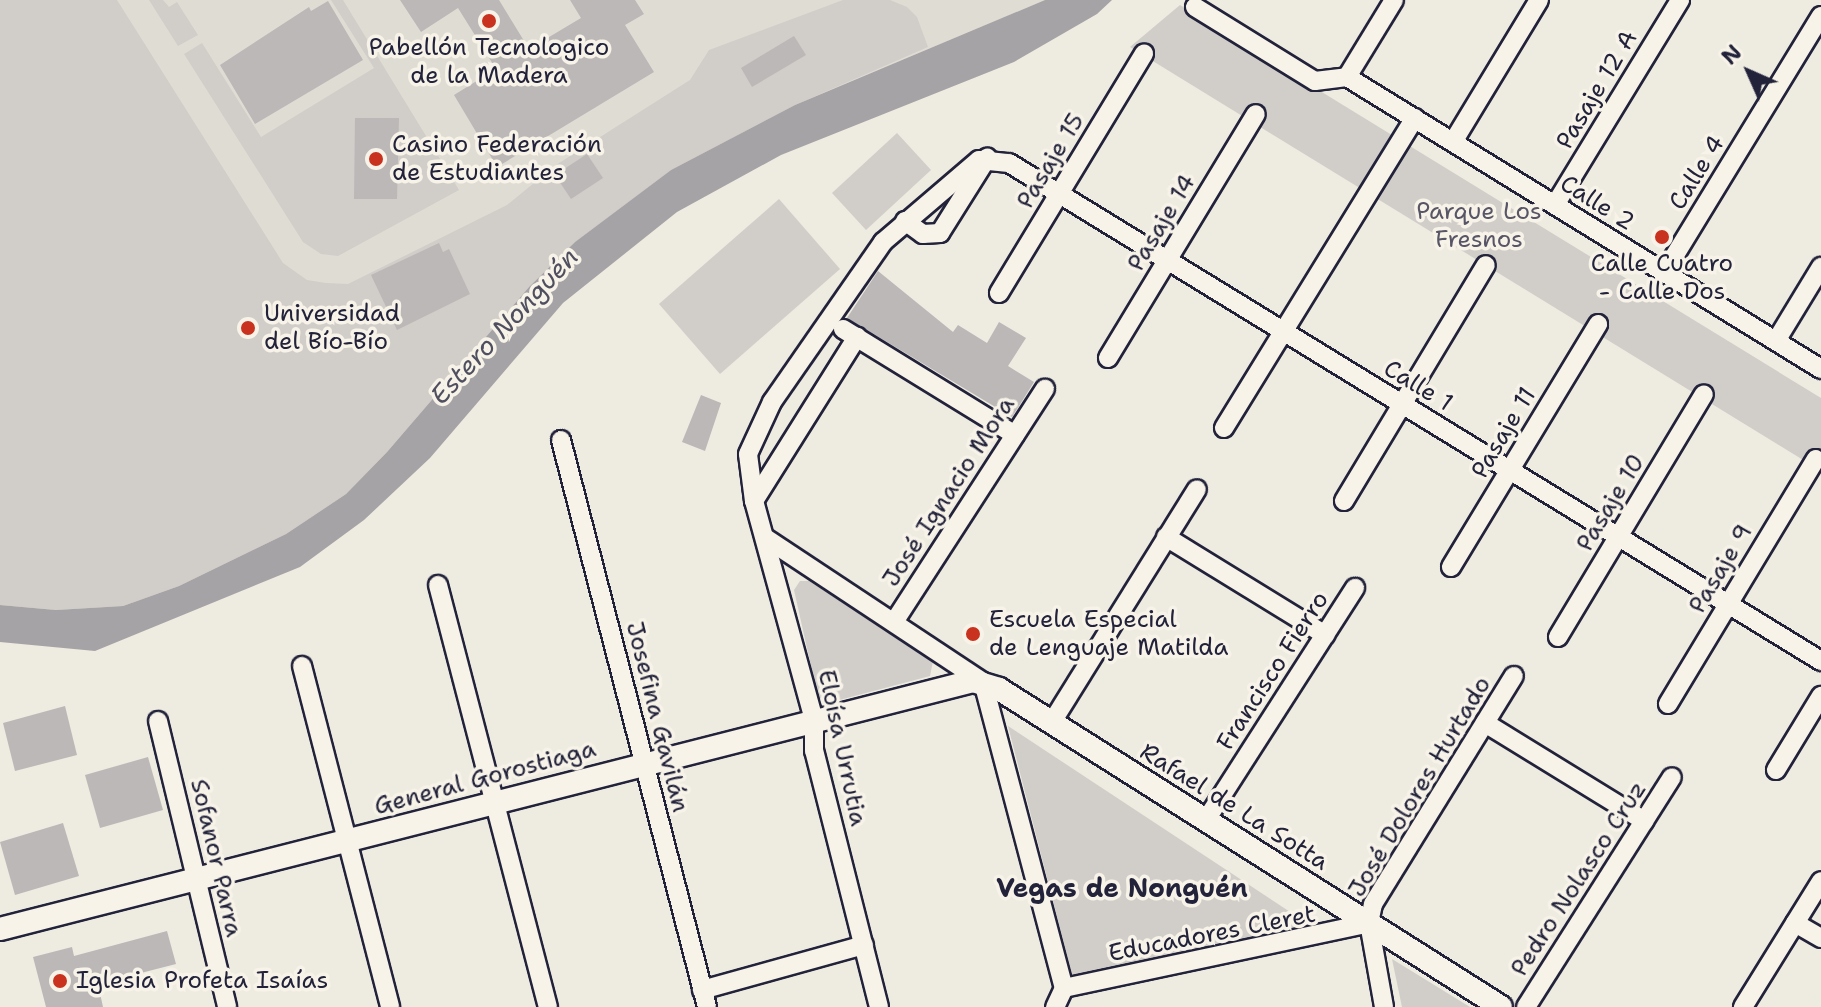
<!DOCTYPE html>
<html>
<head>
<meta charset="utf-8">
<style>
	body { margin:0 }
	#map { position:relative; width:1821px; height:1007px; overflow:hidden; background:#eeebe1; font-family:"Shantell Sans",sans-serif }
	div>[style] { position:absolute }
	.built>* { inset:0; background:#dfdcd4 }
	.green>* { inset:0; background:#d1cdc9 }
	.water>* { inset:0; background:#a6a3a6 }
	.building>* { inset:0; background:#bbb8b7 }
	.roads { filter:drop-shadow(2px 0 #22223b) drop-shadow(-2px 0 #22223b) drop-shadow(0 2px #22223b) drop-shadow(0 -2px #22223b) }
	.minor>* { height:18px; margin:-9px; padding:0 9px; transform-origin:9px; border-radius:9px; background:#f7f3e8 }
	.tertiary>* { height:22px; margin:-11px; padding:0 11px; transform-origin:11px; border-radius:11px; background:#f7f3e8 }
	.dots>* { width:22px; height:22px; translate:-50% -50%; box-sizing:border-box; border:4px solid #f7f3e8; border-radius:50% }
	span { translate:-50% -50%; white-space:nowrap; text-align:center; line-height:1.15; -webkit-text-stroke:7px #f7f3e8; paint-order:stroke }
	.poi-label { font-size:24px; color:#22223b }
	.left { translate:0 -50%; text-align:left }
	.street-label { font-size:24px; color:#22223b }
	.park-label { font-size:24px; color:#575566 }
	.water-label { font-size:26px; color:#504f60; font-style:italic }
	.neighbourhood-label { font-size:26px; color:#22223b; font-weight:700 }
	.north { position:absolute; left:1709px; top:32px; width:80px; height:80px; -webkit-text-stroke:6px #f7f3e8; paint-order:stroke; rotate:315deg; font-size:22px; font-weight:700; line-height:32px; text-align:center; color:#22223b }
	.north::after { content:''; display:block; margin:auto; width:28px; height:36px; background:#22223b; clip-path:polygon(50% 0,100% 100%,50% 72%,0 100%) }
</style>
</head>
<body>
<div id="map">
	<div class="built">
		<i style="clip-path:polygon(0 0,1045px 0,795px 105px,671px 170px,575px 242px,529px 287px,0 605px)"></i>
	</div>
	<div class="green">
		<i style="clip-path:polygon(0 0,117px 0,283px 263px,307px 280px,326px 283px,348px 284px,507px 205px,556px 165px,690px 80px,709px 50px,843px 0,890px 0,907px 7px,917px 17px,928px 47px,795px 105px,671px 170px,575px 242px,529px 287px,387px 452px,346px 494px,286px 534px,179px 586px,123px 606px,56px 610px,0 605px)"></i>
		<i style="clip-path:polygon(149px 0,163px 0,169px 7px,177px 2px,198px 35px,178px 46px)"></i>
		<i style="clip-path:polygon(331px 0,343px 0,459px 190px,338px 256px,321px 254px,303px 242px,184px 54px,202px 43px,261px 137px,374px 68px)"></i>
		<i style="clip-path:polygon(1180px 5px,1821px 398px,1821px 471px,1130px 47px)"></i>
		<i style="clip-path:polygon(897px 133px,931px 170px,866px 230px,832px 193px)"></i>
		<i style="clip-path:polygon(779px 199px,840px 269px,720px 374px,659px 304px)"></i>
		<i style="clip-path:polygon(800px 581px,809px 581px,933px 661px,930px 676px,828px 703px,818px 697px,794px 590px)"></i>
		<i style="clip-path:polygon(1008px 726px,1316px 929px,1072px 975px)"></i>
		<i style="clip-path:polygon(1392px 959px,1470px 1007px,1402px 1007px)"></i>
	</div>
	<div class="water">
		<i style="clip-path:polygon(1045px 0,1112px 0,1097px 14px,1014px 62px,781px 155px,677px 212px,563px 303px,430px 458px,364px 520px,300px 567px,95px 651px,0 642px,0 605px,56px 610px,123px 606px,179px 586px,286px 534px,346px 494px,387px 452px,529px 287px,575px 242px,671px 170px,795px 105px)"></i>
	</div>
	<div class="building">
		<i style="clip-path:polygon(400px 0,499px 0,529px 49px,581px 18px,570px 0,635px 0,644px 14px,625px 25px,654px 72px,497px 167px,454px 95px,496px 69px,458px 8px,421px 32px)"></i>
		<i style="clip-path:polygon(328px 1px,363px 60px,255px 124px,220px 65px,309px 7px,311px 11px)"></i>
		<i style="clip-path:polygon(794px 36px,806px 55px,752px 87px,741px 68px)"></i>
		<i style="clip-path:polygon(355px 118px,399px 118px,397px 199px,354px 199px)"></i>
		<i style="clip-path:polygon(587px 154px,603px 178px,571px 199px,555px 175px)"></i>
		<i style="clip-path:polygon(439px 243px,443px 252px,449px 249px,470px 294px,397px 330px,371px 275px)"></i>
		<i style="clip-path:polygon(878px 271px,953px 332px,958px 325px,987px 343px,999px 322px,1026px 338px,1008px 366px,1034px 382px,1012px 417px,847px 318px)"></i>
		<i style="clip-path:polygon(701px 395px,721px 403px,705px 451px,682px 442px)"></i>
		<i style="clip-path:polygon(65px 706px,77px 755px,15px 771px,3px 723px)"></i>
		<i style="clip-path:polygon(148px 757px,163px 810px,100px 828px,85px 775px)"></i>
		<i style="clip-path:polygon(63px 823px,79px 876px,15px 895px,0 842px)"></i>
		<i style="clip-path:polygon(167px 931px,176px 964px,98px 984px,103px 1007px,46px 1007px,33px 957px,72px 947px,74px 956px)"></i>
	</div>
	<div class="roads">
		<div class="minor">
			<i style="left:1195px;top:7px;width:141px;rotate:31.7deg"></i>
			<i style="left:1315px;top:81px;width:32px;rotate:-7deg"></i>
			<i style="left:1347px;top:77px;width:557px;rotate:31.63deg"></i>
			<i style="left:1347px;top:77px;width:90px;rotate:-58.6deg"></i>
			<i style="left:1453px;top:142px;width:166px;rotate:-58.8deg"></i>
			<i style="left:1555px;top:205px;width:240px;rotate:-58.6deg"></i>
			<i style="left:905px;top:221px;width:22px;rotate:36deg"></i>
			<i style="left:923px;top:234px;width:17px;rotate:-3deg"></i>
			<i style="left:940px;top:233px;width:89px;rotate:-57.9deg"></i>
			<i style="left:1664px;top:273px;width:301px;rotate:-58.6deg"></i>
			<i style="left:999px;top:293px;width:280px;rotate:-58.8deg"></i>
			<i style="left:843px;top:329px;width:202px;rotate:31.6deg"></i>
			<i style="left:1776px;top:341px;width:87px;rotate:-58.7deg"></i>
			<i style="left:1108px;top:358px;width:285px;rotate:-58.8deg"></i>
			<i style="left:1224px;top:428px;width:364px;rotate:-58.4deg"></i>
			<i style="left:561px;top:440px;width:585px;rotate:75.56deg"></i>
			<i style="left:754px;top:501px;width:194px;rotate:-57.9deg"></i>
			<i style="left:1344px;top:501px;width:275px;rotate:-59deg"></i>
			<i style="left:1166px;top:537px;width:187px;rotate:31.6deg"></i>
			<i style="left:767px;top:539px;width:259px;rotate:33.5deg"></i>
			<i style="left:983px;top:682px;width:317px;rotate:75.2deg"></i>
			<i style="left:1064px;top:988px;width:21px;rotate:115deg"></i>
			<i style="left:1451px;top:567px;width:284px;rotate:-58.8deg"></i>
			<i style="left:438px;top:585px;width:436px;rotate:75.4deg"></i>
			<i style="left:894px;top:622px;width:278px;rotate:-57.1deg"></i>
			<i style="left:1558px;top:637px;width:283px;rotate:-59deg"></i>
			<i style="left:302px;top:666px;width:352px;rotate:75.5deg"></i>
			<i style="left:1668px;top:704px;width:286px;rotate:-58.9deg"></i>
			<i style="left:158px;top:721px;width:294px;rotate:76.4deg"></i>
			<i style="left:1052px;top:722px;width:274px;rotate:-58.1deg"></i>
			<i style="left:1485px;top:723px;width:187px;rotate:31.6deg"></i>
			<i style="left:1776px;top:770px;width:87px;rotate:-58.7deg"></i>
			<i style="left:1206px;top:820px;width:276px;rotate:-57.3deg"></i>
			<i style="left:1795px;top:923px;width:30px;rotate:30deg"></i>
			<i style="left:1064px;top:988px;width:312px;rotate:-12deg"></i>
			<i style="left:702px;top:990px;width:168px;rotate:-15.5deg"></i>
			<i style="left:879px;top:1007px;width:264px;rotate:-104.2deg"></i>
			<i style="left:814px;top:751px;width:31px;rotate:-90deg"></i>
			<i style="left:814px;top:720px;width:227px;rotate:-105.3deg"></i>
			<i style="left:754px;top:501px;width:47px;rotate:-97.3deg"></i>
			<i style="left:748px;top:454px;width:57px;rotate:-65.2deg"></i>
			<i style="left:772px;top:402px;width:195px;rotate:-55.2deg"></i>
			<i style="left:883px;top:242px;width:126px;rotate:-40.5deg"></i>
			<i style="left:979px;top:160px;width:30px;rotate:6deg"></i>
			<i style="left:1009px;top:163px;width:953px;rotate:31.52deg"></i>
			<i style="left:1384px;top:1007px;width:85px;rotate:-100.1deg"></i>
			<i style="left:1369px;top:923px;width:19px;rotate:-78deg"></i>
			<i style="left:1373px;top:904px;width:268px;rotate:-58.3deg"></i>
			<i style="left:1526px;top:1007px;width:272px;rotate:-57.6deg"></i>
			<i style="left:1743px;top:1007px;width:148px;rotate:-58.2deg"></i>
		</div>
		<div class="tertiary">
			<i style="left:0;top:929px;width:1004px;rotate:-14.3deg"></i>
			<i style="left:973px;top:681px;width:27px;rotate:17deg"></i>
			<i style="left:999px;top:689px;width:594px;rotate:32.35deg"></i>
		</div>
	</div>
	<div class="dots">
		<i style="left:489px;top:21px;background:#c8321e"></i>
		<i style="left:376px;top:159px;background:#c8321e"></i>
		<i style="left:1662px;top:237px;background:#c8321e"></i>
		<i style="left:248px;top:328px;background:#c8321e"></i>
		<i style="left:973px;top:634px;background:#c8321e"></i>
		<i style="left:60px;top:981px;background:#c8321e"></i>
	</div>
	<div class="poi-label">
		<span style="left:489px;top:62px">Pabellón Tecnologico<br>de la Madera</span>
		<span class="left" style="left:392px;top:159px">Casino Federación<br>de Estudiantes</span>
		<span style="left:1662px;top:278px">Calle Cuatro<br>- Calle Dos</span>
		<span class="left" style="left:264px;top:328px">Universidad<br>del Bío-Bío</span>
		<span class="left" style="left:989px;top:634px">Escuela Especial<br>de Lenguaje Matilda</span>
		<span class="left" style="left:76px;top:981px">Iglesia Profeta Isaías</span>
	</div>
	<div class="street-label">
		<span style="left:1597px;top:90px;rotate:-59deg">Pasaje 12 A</span>
		<span style="left:1051px;top:161px;rotate:-59deg">Pasaje 15</span>
		<span style="left:1697px;top:173px;rotate:-58deg">Calle 4</span>
		<span style="left:1597px;top:203px;rotate:32deg">Calle 2</span>
		<span style="left:1162px;top:223px;rotate:-59deg">Pasaje 14</span>
		<span style="left:1418px;top:386px;rotate:31deg">Calle 1</span>
		<span style="left:1504px;top:433px;rotate:-59deg">Pasaje 11</span>
		<span style="left:949px;top:492px;rotate:-57deg">José Ignacio Mora</span>
		<span style="left:1611px;top:503px;rotate:-59deg">Pasaje 10</span>
		<span style="left:1721px;top:569px;rotate:-59deg">Pasaje 9</span>
		<span style="left:1273px;top:671px;rotate:-57deg">Francisco Fierro</span>
		<span style="left:657px;top:717px;rotate:76deg">Josefina Gavilán</span>
		<span style="left:842px;top:748px;rotate:78deg">Eloísa Urrutia</span>
		<span style="left:485px;top:778px;rotate:-15deg">General Gorostiaga</span>
		<span style="left:1420px;top:787px;rotate:-59deg">José Dolores Hurtado</span>
		<span style="left:1234px;top:807px;rotate:32deg">Rafael de La Sotta</span>
		<span style="left:216px;top:858px;rotate:77deg">Sofanor Parra</span>
		<span style="left:1579px;top:879px;rotate:-57deg">Pedro Nolasco Cruz</span>
		<span style="left:1212px;top:934px;rotate:-11deg">Educadores Cleret</span>
	</div>
	<div class="park-label">
		<span style="left:1479px;top:226px">Parque Los<br>Fresnos</span>
	</div>
	<div class="water-label">
		<span style="left:504px;top:326px;rotate:-47deg">Estero Nonguén</span>
	</div>
	<div class="neighbourhood-label">
		<span style="left:1122px;top:888px">Vegas de Nonguén</span>
	</div>
	<div class="north">N</div>
</div>
</body>
</html>
